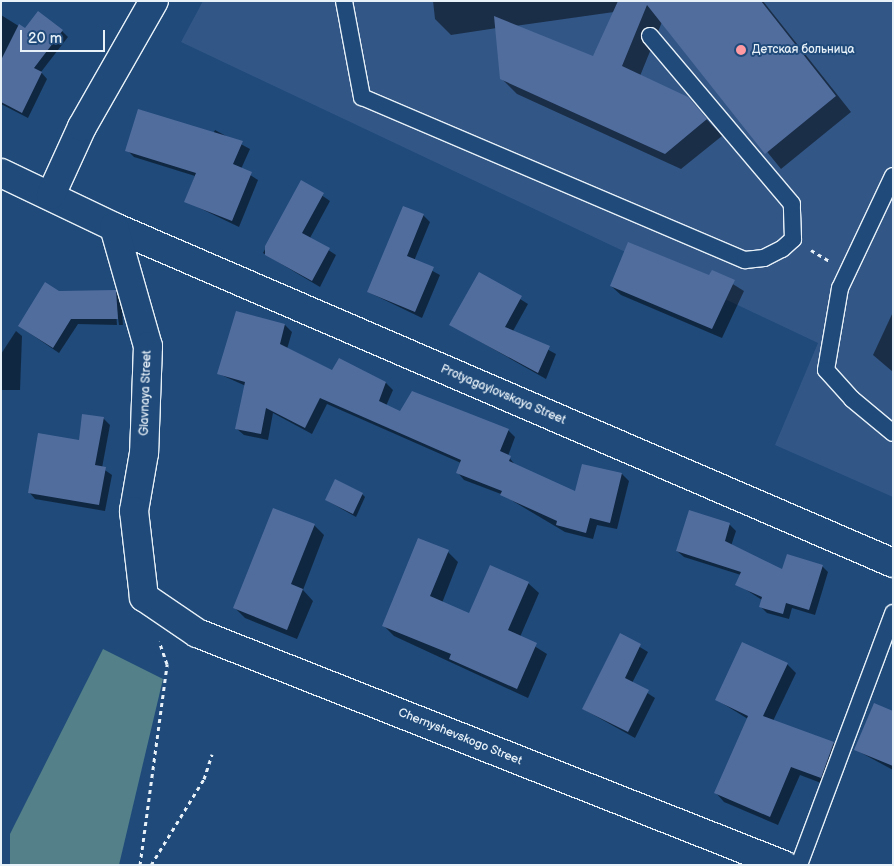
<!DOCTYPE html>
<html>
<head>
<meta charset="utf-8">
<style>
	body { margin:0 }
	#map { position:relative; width:894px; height:866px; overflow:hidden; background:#1f4a7a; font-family:"Balsamiq Sans",sans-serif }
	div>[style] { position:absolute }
	.built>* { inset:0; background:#325787 }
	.green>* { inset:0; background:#538089 }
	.shadow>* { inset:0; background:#0007 }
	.building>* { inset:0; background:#516d9e }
	.path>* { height:3px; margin-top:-1.5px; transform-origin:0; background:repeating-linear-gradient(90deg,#e8f1f8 0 4px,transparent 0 8px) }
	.roads { filter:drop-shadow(1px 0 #e8f1f8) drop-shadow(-1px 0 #e8f1f8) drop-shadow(0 1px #e8f1f8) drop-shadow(0 -1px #e8f1f8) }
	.lane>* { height:16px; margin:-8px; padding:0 8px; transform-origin:8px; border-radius:8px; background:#1f4a7a }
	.street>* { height:28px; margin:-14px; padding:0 14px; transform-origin:14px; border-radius:14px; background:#1f4a7a }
	.dots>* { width:14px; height:14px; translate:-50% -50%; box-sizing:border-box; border:2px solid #1f4a7a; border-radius:50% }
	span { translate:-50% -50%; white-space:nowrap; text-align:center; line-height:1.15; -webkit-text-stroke:4px #1f4a7a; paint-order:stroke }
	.poi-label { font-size:12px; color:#e8f1f8 }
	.left { translate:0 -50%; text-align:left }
	.street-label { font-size:12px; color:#e8f1f8 }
	.frame { position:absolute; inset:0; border:2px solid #e8f1f8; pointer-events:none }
	.scale { position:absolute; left:20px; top:30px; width:85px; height:22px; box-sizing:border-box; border:2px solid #e8f1f8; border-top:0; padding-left:6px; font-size:15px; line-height:18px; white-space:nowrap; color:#e8f1f8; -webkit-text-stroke:4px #1f4a7a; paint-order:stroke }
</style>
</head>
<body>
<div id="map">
	<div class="built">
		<i style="clip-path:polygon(203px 1px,893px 1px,893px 497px,775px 445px,818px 343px,181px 42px)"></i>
	</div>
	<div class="green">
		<i style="clip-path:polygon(103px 649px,163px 679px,119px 865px,10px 865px,10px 834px)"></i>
	</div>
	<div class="shadow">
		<i style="clip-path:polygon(evenodd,433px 1px,763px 1px,851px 112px,781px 169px,662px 22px,640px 76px,687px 98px,722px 136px,681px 169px,517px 94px,501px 78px,497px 28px,451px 35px,435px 19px,433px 1px,614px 12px,594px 58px,515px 26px,614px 12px)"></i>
		<i style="clip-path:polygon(1px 15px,25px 30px,62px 31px,68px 37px,41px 72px,47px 79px,28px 118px,1px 104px)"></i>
		<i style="clip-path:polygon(215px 130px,250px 149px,241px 169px,258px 180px,239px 227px,185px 201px,195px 176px,134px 157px,127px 150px,213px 134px)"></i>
		<i style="clip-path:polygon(302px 182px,330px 201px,310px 238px,336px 255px,320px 287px,263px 253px)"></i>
		<i style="clip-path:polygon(423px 215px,430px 222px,414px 261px,440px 275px,422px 318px,368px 292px)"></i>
		<i style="clip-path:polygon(712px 271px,744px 291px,722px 338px,621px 295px,611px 286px,710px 277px)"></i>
		<i style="clip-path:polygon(480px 274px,528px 304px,513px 331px,556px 354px,546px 379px,451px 325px)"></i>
		<i style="clip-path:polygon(115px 291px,121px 297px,123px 325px,119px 325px,115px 296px,117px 325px,78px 324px,59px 353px,19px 326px,58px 292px)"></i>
		<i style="clip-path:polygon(237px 312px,285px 325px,292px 332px,287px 349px,333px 372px,339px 359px,386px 383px,393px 390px,386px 406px,401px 413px,508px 430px,515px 437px,508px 456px,516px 466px,576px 493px,583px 465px,622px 474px,629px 481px,617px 529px,597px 525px,593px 539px,565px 532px,501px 494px,464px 480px,458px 473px,461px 463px,327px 404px,312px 434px,273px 413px,268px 440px,244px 435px,237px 429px,246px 386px,219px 374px)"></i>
		<i style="clip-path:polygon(893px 312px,893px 372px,873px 355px)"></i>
		<i style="clip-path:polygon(16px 331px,22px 336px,20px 390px,1px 390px,1px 354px)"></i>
		<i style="clip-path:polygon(103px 418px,110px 425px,102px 468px,112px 475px,105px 511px,35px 499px,29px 492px)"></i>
		<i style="clip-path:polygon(362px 494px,365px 497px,356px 517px,326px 500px)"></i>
		<i style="clip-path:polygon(690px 512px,730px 525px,736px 531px,731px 546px,783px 571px,822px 566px,828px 572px,815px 615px,792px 608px,789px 619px,767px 613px,760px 606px,762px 600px,737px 584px,741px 575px,684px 557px,677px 551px)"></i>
		<i style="clip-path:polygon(314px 525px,324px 535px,303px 590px,313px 601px,297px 639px,245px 618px,235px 608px)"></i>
		<i style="clip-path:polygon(448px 552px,458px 562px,442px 603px,470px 615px,528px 583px,539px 593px,520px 637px,547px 654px,528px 698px,394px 636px,384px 626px)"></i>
		<i style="clip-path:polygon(620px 635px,648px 652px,632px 683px,655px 698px,635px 738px,583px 709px)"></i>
		<i style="clip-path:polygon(787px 664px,796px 673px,773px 721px,833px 743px,842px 752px,829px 786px,800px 775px,778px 825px,724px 802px,716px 793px,748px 719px,717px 700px)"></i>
		<i style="clip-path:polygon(893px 712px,893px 770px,856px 750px)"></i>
	</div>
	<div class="building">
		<i style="clip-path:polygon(618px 1px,761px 1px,836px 96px,765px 154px,647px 5px,622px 66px,688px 97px,707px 119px,665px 154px,500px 79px,494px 16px,593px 56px)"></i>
		<i style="clip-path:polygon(38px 11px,63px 30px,34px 68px,42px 72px,22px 113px,1px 102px,1px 60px,19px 24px,25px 28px)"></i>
		<i style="clip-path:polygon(138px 109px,243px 141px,233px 164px,252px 172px,232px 221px,184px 202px,196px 173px,125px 151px)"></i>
		<i style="clip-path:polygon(301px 180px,324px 193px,302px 233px,330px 248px,312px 281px,265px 255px,265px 246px)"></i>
		<i style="clip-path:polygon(403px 206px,424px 214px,407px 256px,434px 267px,415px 312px,367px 292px)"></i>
		<i style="clip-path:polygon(628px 242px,709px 275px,712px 270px,735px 280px,712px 329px,610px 286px)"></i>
		<i style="clip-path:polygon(479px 272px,522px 296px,505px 327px,550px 346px,538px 373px,449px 325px)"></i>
		<i style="clip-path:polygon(45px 282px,59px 291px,116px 290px,118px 319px,71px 319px,53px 348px,18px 326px)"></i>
		<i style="clip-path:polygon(236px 311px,285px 324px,280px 344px,332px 370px,339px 358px,386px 382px,379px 401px,400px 411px,412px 391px,509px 429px,500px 451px,511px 456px,509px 461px,575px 491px,582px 464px,622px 473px,610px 523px,590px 518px,586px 533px,556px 525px,557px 521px,500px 495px,502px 491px,456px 473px,461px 460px,320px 398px,305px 428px,266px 408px,261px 434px,235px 429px,245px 382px,217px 374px)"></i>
		<i style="clip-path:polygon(82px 414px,104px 417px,95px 465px,106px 467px,99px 505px,28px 493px,38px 433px,79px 440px)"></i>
		<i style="clip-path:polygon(335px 479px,363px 493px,353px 514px,325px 500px)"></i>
		<i style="clip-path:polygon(273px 508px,315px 524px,291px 584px,303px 589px,287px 630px,233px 608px)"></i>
		<i style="clip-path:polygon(689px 510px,730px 523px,725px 541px,782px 569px,787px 554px,823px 565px,809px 610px,786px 603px,783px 614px,759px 607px,762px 597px,735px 585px,741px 572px,676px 551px)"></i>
		<i style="clip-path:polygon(418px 538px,449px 550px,430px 596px,469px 613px,490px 565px,529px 582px,508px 630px,537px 643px,517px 689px,449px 659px,451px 654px,382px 626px)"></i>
		<i style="clip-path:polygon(620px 633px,641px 644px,625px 678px,649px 690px,628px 732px,582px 709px)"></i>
		<i style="clip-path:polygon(742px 642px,788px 663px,763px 716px,834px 742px,821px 778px,791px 767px,770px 817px,714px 793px,748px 716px,715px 700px)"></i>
		<i style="clip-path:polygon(874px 703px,893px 711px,893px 766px,854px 750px)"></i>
	</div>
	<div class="path">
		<i style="left:811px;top:250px;width:21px;rotate:31deg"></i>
		<i style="left:140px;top:865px;width:203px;rotate:-82.3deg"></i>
		<i style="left:167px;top:664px;width:24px;rotate:-109deg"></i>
		<i style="left:151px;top:865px;width:101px;rotate:-58.4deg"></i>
		<i style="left:204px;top:779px;width:26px;rotate:-72deg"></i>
	</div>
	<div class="roads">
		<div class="lane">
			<i style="left:344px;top:1px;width:98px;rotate:79.4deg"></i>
			<i style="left:362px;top:97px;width:416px;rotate:23.1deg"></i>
			<i style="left:745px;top:260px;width:19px;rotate:-6deg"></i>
			<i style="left:764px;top:258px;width:20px;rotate:-27deg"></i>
			<i style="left:782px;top:249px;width:15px;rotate:-42deg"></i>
			<i style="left:793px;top:239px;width:35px;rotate:-92deg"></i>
			<i style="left:792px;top:204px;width:220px;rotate:-130.2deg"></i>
			<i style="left:893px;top:176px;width:124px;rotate:115.3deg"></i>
			<i style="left:840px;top:288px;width:83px;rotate:99.7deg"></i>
			<i style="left:826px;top:370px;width:39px;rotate:48deg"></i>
			<i style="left:852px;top:399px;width:53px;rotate:39.7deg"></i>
			<i style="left:799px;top:865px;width:269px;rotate:-69.5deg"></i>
		</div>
		<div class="street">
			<i style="left:1px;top:173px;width:125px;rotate:25.5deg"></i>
			<i style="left:114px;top:227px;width:848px;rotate:23.33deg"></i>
			<i style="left:51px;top:195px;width:75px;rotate:-65.5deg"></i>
			<i style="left:82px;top:127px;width:145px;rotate:-60.3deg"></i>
			<i style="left:114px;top:227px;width:124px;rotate:74.1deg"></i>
			<i style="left:148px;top:346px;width:107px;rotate:92.1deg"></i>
			<i style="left:144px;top:453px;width:59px;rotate:99.8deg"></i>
			<i style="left:134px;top:511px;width:87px;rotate:83.4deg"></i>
			<i style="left:144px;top:597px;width:64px;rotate:34.2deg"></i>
			<i style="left:197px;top:633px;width:631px;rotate:21.57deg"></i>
		</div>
	</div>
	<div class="dots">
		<i style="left:741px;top:50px;background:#ff9aa2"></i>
	</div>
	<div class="poi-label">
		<span class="left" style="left:752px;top:50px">Детская больница</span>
	</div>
	<div class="street-label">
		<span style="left:146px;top:393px;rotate:-88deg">Glavnaya Street</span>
		<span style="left:503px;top:395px;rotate:23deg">Protyagaylovskaya Street</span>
		<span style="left:460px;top:737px;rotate:22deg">Chernyshevskogo Street</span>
	</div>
	<div class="frame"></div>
	<div class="scale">20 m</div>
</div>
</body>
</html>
